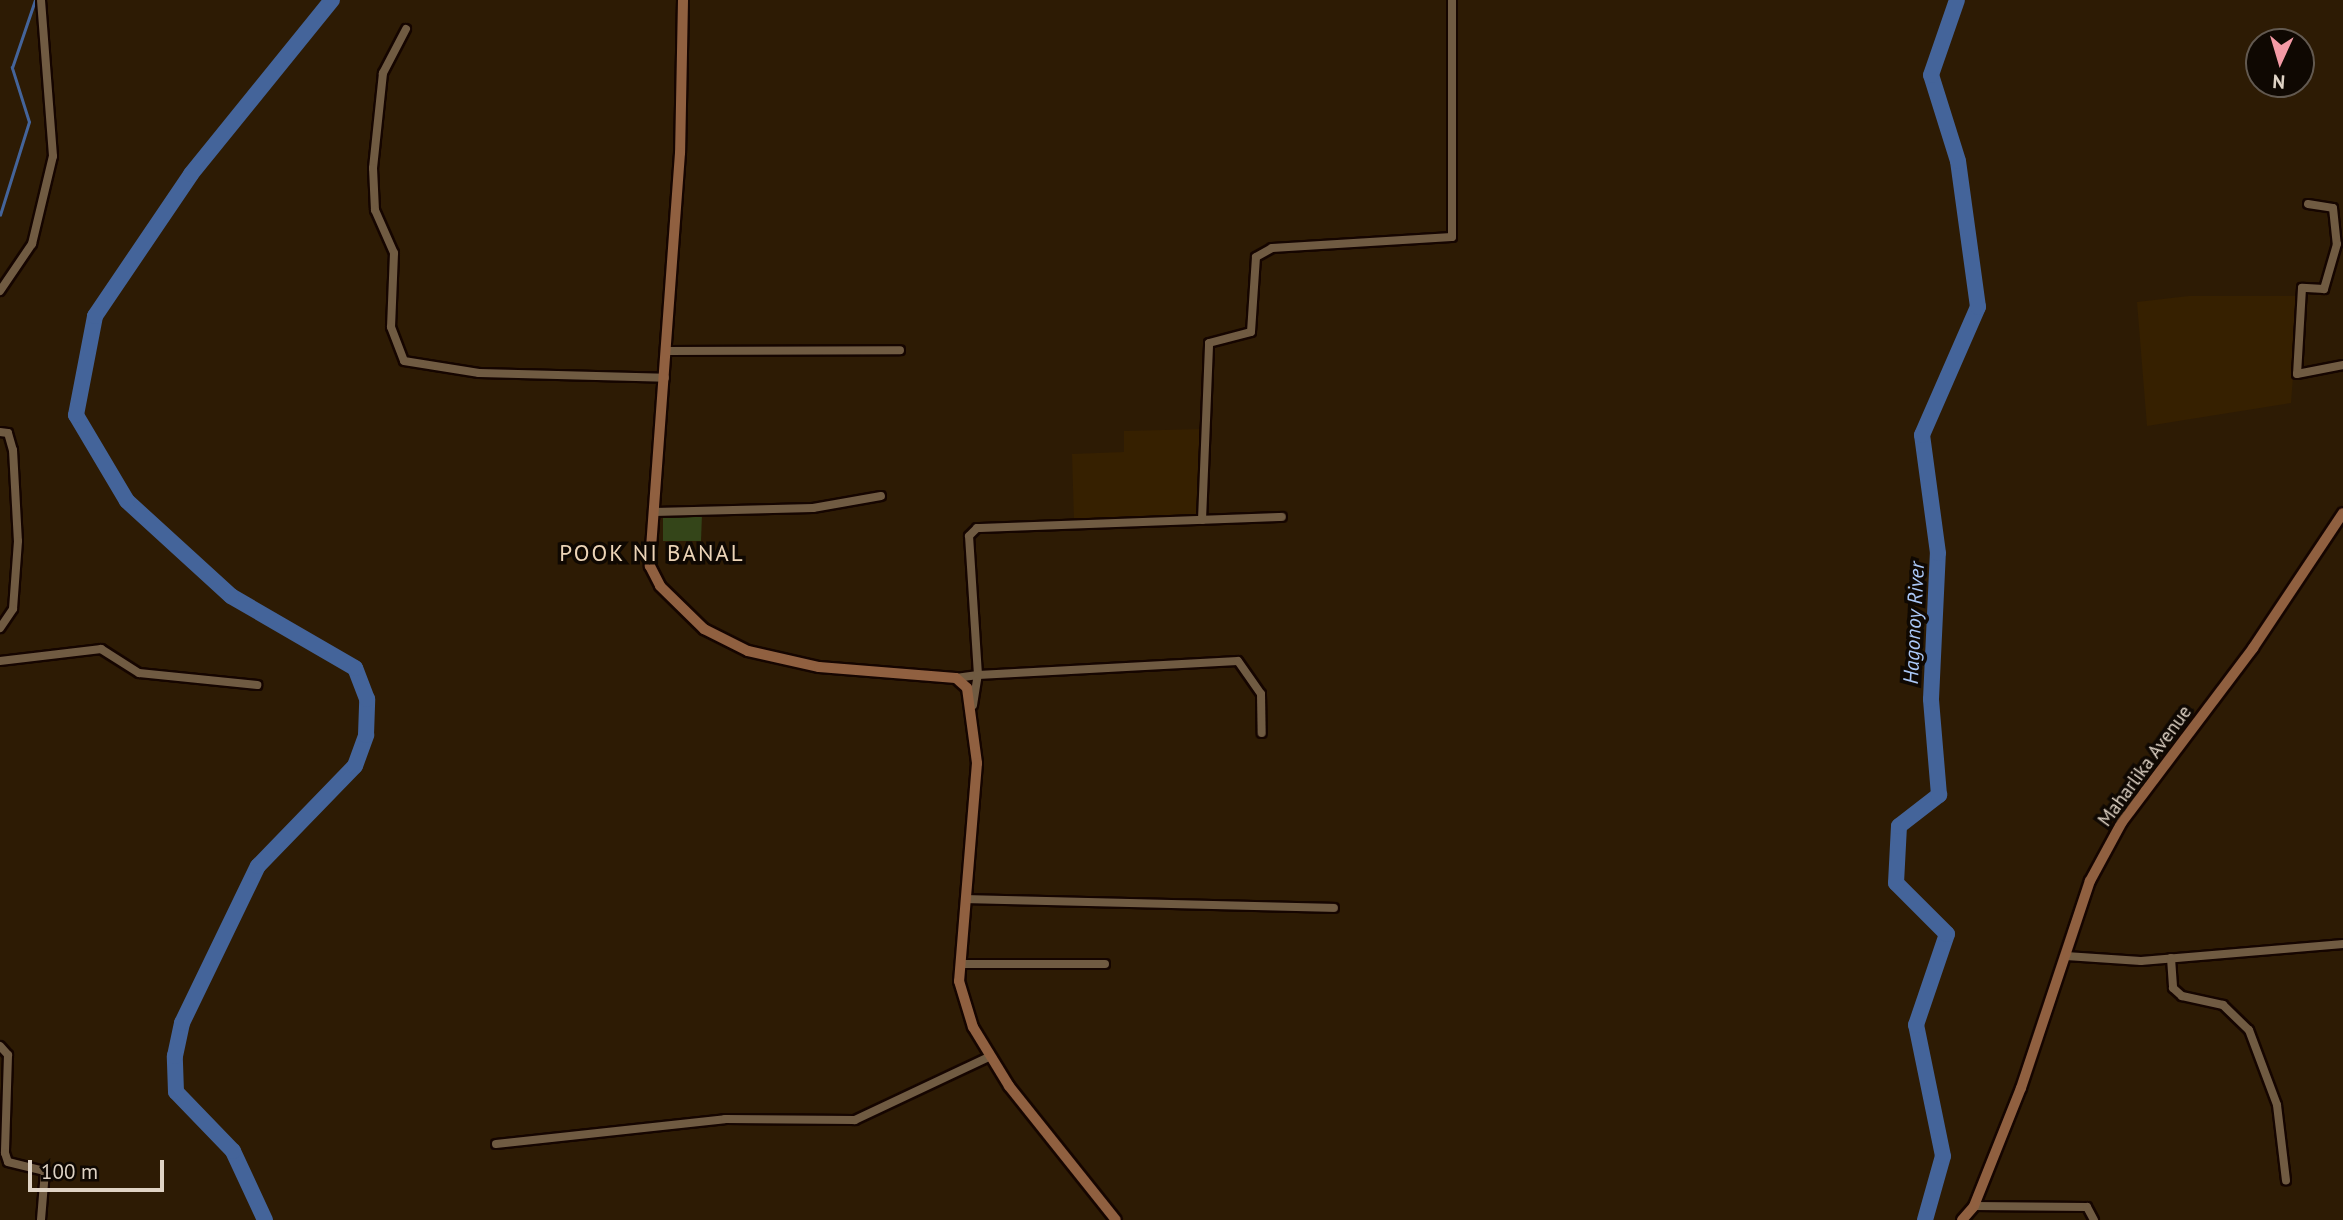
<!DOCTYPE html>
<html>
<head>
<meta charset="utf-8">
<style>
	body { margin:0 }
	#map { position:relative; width:2343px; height:1220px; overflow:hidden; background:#2d1b04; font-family:"PT Sans",sans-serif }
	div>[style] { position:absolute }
	.built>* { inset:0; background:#362000 }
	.green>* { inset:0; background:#344519 }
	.stream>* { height:2.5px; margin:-1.25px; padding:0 1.25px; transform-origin:1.25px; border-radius:1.25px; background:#44649a }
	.river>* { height:16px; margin:-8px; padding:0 8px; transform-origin:8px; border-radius:8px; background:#44649a }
	.roads { filter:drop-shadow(2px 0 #150500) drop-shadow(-2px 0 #150500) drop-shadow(0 2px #150500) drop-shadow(0 -2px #150500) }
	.street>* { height:8px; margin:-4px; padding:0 4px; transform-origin:4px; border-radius:4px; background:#705b42 }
	.secondary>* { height:10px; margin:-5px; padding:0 5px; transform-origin:5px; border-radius:5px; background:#906040 }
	span { translate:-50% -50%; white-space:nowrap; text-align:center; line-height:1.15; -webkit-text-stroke:7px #0f0802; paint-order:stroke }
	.street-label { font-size:19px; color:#dfd3c5 }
	.water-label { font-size:21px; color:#abc8f7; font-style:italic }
	.quarter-label { font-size:23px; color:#ecd4b7; letter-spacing:2px }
	.north { position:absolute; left:2245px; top:28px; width:70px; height:70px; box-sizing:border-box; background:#0f0802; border:2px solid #625950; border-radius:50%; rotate:184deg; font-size:19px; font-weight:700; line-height:28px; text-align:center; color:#dfd3c5 }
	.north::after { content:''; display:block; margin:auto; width:24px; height:32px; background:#f49aa5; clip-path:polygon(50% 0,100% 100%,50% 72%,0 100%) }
	.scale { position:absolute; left:28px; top:1160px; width:136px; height:32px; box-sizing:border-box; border:4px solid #dfd3c5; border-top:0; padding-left:9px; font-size:21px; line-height:24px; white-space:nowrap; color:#dfd3c5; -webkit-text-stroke:5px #0f0802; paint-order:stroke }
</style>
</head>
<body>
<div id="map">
	<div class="built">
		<i style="clip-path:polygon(2189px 296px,2299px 296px,2291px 403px,2147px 426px,2137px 302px)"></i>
		<i style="clip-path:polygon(1203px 429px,1200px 517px,1074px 520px,1072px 454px,1124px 452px,1124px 431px)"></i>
	</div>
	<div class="green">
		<i style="clip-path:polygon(663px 514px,702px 514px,701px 541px,663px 541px)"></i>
	</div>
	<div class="stream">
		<i style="left:0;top:215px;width:97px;rotate:-72.7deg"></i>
		<i style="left:29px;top:122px;width:57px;rotate:-107.5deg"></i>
		<i style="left:12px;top:68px;width:72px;rotate:-71.3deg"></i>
	</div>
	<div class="river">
		<i style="left:265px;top:1220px;width:76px;rotate:-114.9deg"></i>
		<i style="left:233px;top:1151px;width:82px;rotate:-134deg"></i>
		<i style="left:176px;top:1092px;width:36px;rotate:-92deg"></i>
		<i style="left:175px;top:1056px;width:34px;rotate:-78deg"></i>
		<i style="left:182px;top:1023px;width:174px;rotate:-64.2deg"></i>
		<i style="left:258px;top:866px;width:139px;rotate:-45.9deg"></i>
		<i style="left:355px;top:766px;width:33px;rotate:-70deg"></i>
		<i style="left:366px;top:735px;width:36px;rotate:-88deg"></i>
		<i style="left:367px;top:699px;width:33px;rotate:-111deg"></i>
		<i style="left:355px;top:668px;width:143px;rotate:-149.9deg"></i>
		<i style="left:231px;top:596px;width:141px;rotate:-137.6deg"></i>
		<i style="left:127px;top:501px;width:100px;rotate:-120.7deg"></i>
		<i style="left:76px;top:415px;width:101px;rotate:-79.1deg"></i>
		<i style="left:95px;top:316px;width:171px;rotate:-55.9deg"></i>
		<i style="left:191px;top:174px;width:224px;rotate:-51deg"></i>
		<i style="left:1925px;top:1220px;width:66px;rotate:-74.3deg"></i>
		<i style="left:1943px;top:1156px;width:134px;rotate:-101.6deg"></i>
		<i style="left:1916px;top:1025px;width:96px;rotate:-71.2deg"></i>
		<i style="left:1947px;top:934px;width:72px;rotate:-135deg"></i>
		<i style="left:1896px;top:883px;width:57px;rotate:-87deg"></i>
		<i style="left:1899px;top:826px;width:51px;rotate:-37.8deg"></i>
		<i style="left:1939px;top:795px;width:96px;rotate:-94.8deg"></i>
		<i style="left:1931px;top:699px;width:146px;rotate:-87.3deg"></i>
		<i style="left:1938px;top:553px;width:119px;rotate:-97.7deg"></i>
		<i style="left:1922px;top:435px;width:140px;rotate:-66.4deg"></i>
		<i style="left:1978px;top:307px;width:147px;rotate:-97.8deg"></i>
		<i style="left:1958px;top:161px;width:90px;rotate:-107.4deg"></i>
		<i style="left:1931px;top:75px;width:79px;rotate:-70.9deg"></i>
	</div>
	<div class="roads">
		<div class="street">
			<i style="left:406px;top:29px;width:50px;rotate:117.6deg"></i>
			<i style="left:383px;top:73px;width:96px;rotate:96deg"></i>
			<i style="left:373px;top:168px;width:42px;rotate:87.3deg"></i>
			<i style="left:375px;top:210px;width:47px;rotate:66.2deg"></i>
			<i style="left:394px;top:253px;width:74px;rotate:92.3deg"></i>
			<i style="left:391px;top:327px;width:36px;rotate:69deg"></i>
			<i style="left:404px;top:361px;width:76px;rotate:9.1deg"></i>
			<i style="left:479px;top:373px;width:186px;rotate:1.5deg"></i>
			<i style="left:2308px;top:204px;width:25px;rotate:9deg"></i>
			<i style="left:2333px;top:208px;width:36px;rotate:84deg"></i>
			<i style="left:2337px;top:244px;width:47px;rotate:106.1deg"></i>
			<i style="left:2324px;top:289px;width:22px;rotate:-177deg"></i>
			<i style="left:2302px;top:288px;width:86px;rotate:93.3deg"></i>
			<i style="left:2297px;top:374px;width:47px;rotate:-11.1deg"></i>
			<i style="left:0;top:291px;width:57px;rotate:-55.8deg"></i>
			<i style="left:32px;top:244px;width:90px;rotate:-76.6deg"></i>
			<i style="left:53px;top:156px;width:156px;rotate:-94.4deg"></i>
			<i style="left:667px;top:351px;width:233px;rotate:-0.2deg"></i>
			<i style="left:0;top:432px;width:8px;rotate:7deg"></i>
			<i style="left:8px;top:433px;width:18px;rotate:74deg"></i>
			<i style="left:13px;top:450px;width:91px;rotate:86.9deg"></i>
			<i style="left:18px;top:541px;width:68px;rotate:94.2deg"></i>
			<i style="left:13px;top:609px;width:23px;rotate:124deg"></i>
			<i style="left:654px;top:512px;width:159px;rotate:-1.4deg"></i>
			<i style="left:813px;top:508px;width:69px;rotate:-10deg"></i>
			<i style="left:1202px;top:520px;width:177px;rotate:-87.7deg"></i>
			<i style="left:1209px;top:343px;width:43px;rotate:-14.7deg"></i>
			<i style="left:1251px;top:332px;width:75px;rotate:-86.2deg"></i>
			<i style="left:1256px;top:257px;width:18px;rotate:-29deg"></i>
			<i style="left:1272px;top:248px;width:180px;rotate:-3.5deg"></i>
			<i style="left:1452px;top:237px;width:237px;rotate:-90deg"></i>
			<i style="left:0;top:661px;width:102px;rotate:-6.8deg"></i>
			<i style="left:101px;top:649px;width:45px;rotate:32.3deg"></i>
			<i style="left:139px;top:673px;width:119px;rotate:5.8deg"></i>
			<i style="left:956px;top:678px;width:22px;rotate:-8deg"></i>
			<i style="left:978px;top:675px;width:139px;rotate:-93.7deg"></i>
			<i style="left:969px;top:536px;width:11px;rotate:-45deg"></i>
			<i style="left:977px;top:528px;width:305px;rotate:-2.1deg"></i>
			<i style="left:973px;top:705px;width:30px;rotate:-81deg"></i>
			<i style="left:978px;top:675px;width:260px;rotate:-3.1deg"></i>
			<i style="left:1238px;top:661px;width:40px;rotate:55.1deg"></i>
			<i style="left:1261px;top:694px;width:39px;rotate:89deg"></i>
			<i style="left:967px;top:899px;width:367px;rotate:1.4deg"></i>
			<i style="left:2066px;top:956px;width:75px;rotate:3.8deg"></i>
			<i style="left:2141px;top:961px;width:203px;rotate:-4.8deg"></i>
			<i style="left:2171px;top:958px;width:30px;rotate:86deg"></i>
			<i style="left:2173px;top:988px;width:12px;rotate:42deg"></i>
			<i style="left:2182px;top:996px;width:42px;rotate:12.4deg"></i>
			<i style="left:2223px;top:1005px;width:36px;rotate:44deg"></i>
			<i style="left:2249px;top:1030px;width:80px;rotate:69.5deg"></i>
			<i style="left:2277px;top:1105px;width:76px;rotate:83.2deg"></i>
			<i style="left:961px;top:964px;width:144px"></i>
			<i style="left:0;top:1046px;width:12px;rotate:48deg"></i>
			<i style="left:8px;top:1055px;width:98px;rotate:91.8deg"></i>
			<i style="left:5px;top:1153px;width:9px;rotate:72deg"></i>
			<i style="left:8px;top:1162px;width:38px;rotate:14deg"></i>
			<i style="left:45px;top:1171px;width:49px;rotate:94.7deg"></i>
			<i style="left:496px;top:1144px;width:230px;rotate:-6.2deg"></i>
			<i style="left:725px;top:1119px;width:130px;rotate:0.4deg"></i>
			<i style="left:855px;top:1120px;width:150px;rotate:-25.2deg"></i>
			<i style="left:1974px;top:1206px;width:113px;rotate:0.5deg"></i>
			<i style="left:2087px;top:1207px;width:15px;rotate:62deg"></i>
		</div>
		<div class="secondary">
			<i style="left:683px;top:0;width:153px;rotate:91.1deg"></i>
			<i style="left:680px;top:153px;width:414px;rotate:94.2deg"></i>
			<i style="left:650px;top:566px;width:22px;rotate:63deg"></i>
			<i style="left:660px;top:586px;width:62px;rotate:44.3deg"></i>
			<i style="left:704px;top:629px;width:49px;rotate:26.6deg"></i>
			<i style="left:748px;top:651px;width:73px;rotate:12.7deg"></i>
			<i style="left:819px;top:667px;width:137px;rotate:4.6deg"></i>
			<i style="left:956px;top:678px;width:15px;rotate:42deg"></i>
			<i style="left:967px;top:688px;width:76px;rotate:82.4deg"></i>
			<i style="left:977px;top:763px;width:219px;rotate:94.7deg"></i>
			<i style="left:959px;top:981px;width:48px;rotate:73.1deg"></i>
			<i style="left:973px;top:1027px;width:69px;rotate:58.6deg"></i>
			<i style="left:1009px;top:1086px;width:171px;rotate:51.4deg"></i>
			<i style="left:1962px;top:1220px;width:18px;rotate:-49deg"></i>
			<i style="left:1974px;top:1206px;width:127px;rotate:-68.3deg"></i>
			<i style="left:2021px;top:1088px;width:218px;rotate:-71.6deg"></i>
			<i style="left:2090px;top:881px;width:67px;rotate:-61.5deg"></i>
			<i style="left:2122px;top:822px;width:218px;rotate:-53deg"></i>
			<i style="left:2253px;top:648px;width:162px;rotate:-56.3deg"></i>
		</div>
	</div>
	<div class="street-label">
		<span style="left:2145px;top:766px;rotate:-54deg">Maharlika Avenue</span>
	</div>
	<div class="water-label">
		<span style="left:1914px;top:623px;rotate:-87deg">Hagonoy River</span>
	</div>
	<div class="quarter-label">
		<span style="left:652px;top:553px">POOK NI BANAL</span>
	</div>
	<div class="north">N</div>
	<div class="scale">100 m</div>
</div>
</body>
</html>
